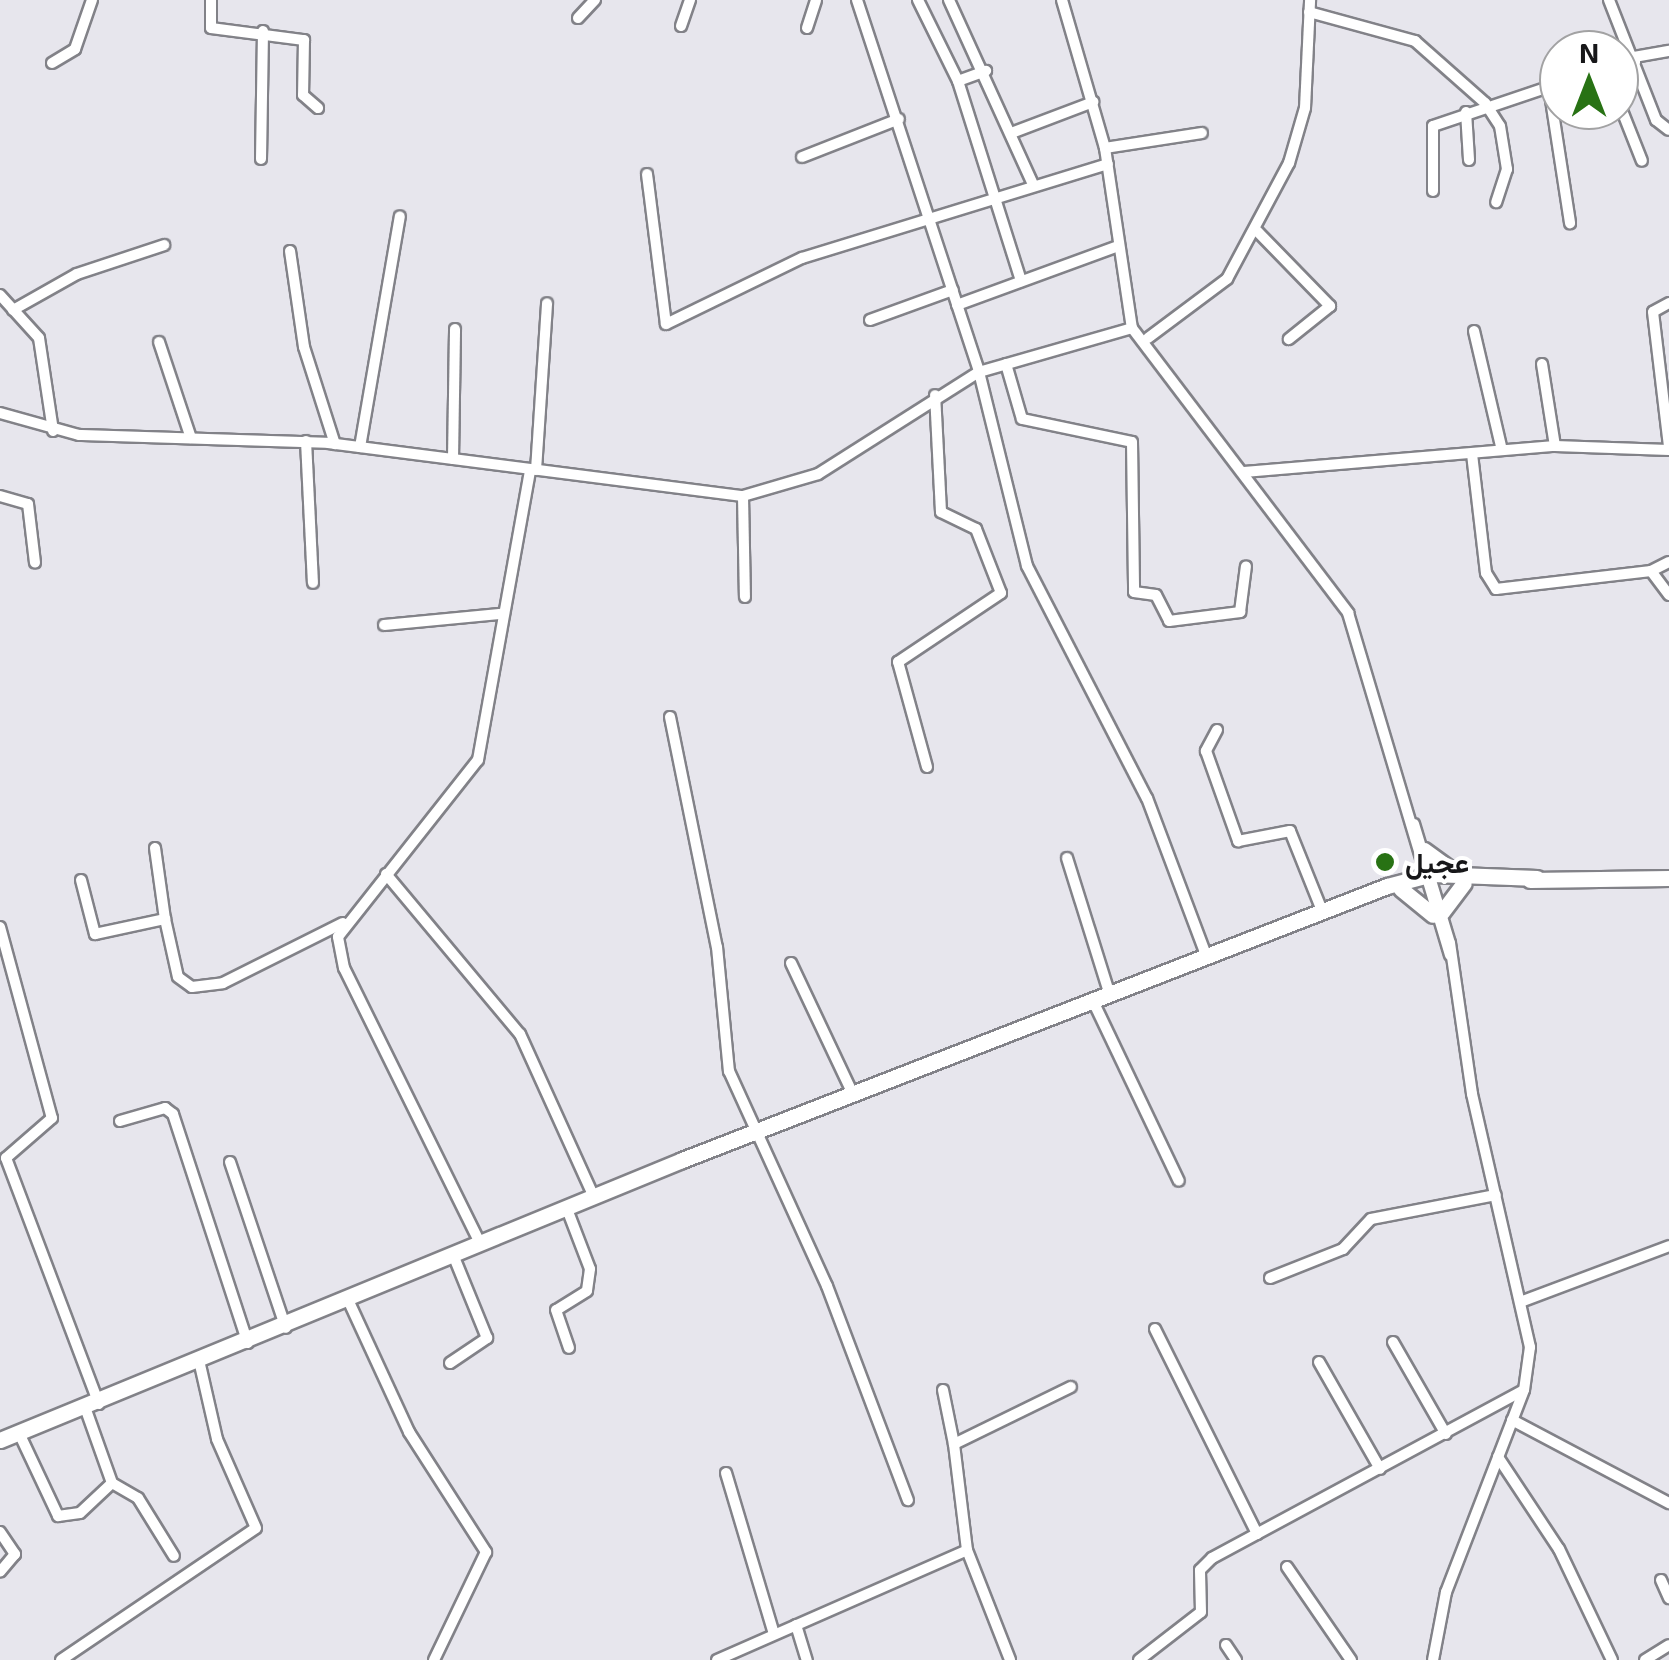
<!DOCTYPE html>
<html>
<head>
<meta charset="utf-8">
<style>
	body { margin:0 }
	#map { position:relative; width:1669px; height:1660px; overflow:hidden; background:#e7e6ed; font-family:"Exo 2",Vazirmatn,sans-serif }
	div>[style] { position:absolute }
	.roads { filter:drop-shadow(2px 0 #828288) drop-shadow(-2px 0 #828288) drop-shadow(0 2px #828288) drop-shadow(0 -2px #828288) }
	.minor>* { height:10px; margin:-5px; padding:0 5px; transform-origin:5px; border-radius:5px; background:#fff }
	.secondary>* { height:15px; margin:-7.5px; padding:0 7.5px; transform-origin:7.5px; border-radius:7.5px; background:#fff }
	.dots>* { width:28px; height:28px; translate:-50% -50%; box-sizing:border-box; border:5px solid #fff; border-radius:50% }
	span { translate:-50% -50%; white-space:nowrap; text-align:center; line-height:1.15; -webkit-text-stroke:8px #fff; paint-order:stroke }
	.poi-label { font-size:28px; color:#171719; font-weight:700 }
	.left { translate:0 -50%; text-align:left }
	.north { position:absolute; left:1539px; top:30px; width:100px; height:100px; box-sizing:border-box; background:#fff; border:2px solid #a2a2a3; border-radius:50%; rotate:0deg; font-size:28px; font-weight:700; line-height:40px; text-align:center; color:#171719 }
	.north::after { content:''; display:block; margin:auto; width:35px; height:45px; background:#287214; clip-path:polygon(50% 0,100% 100%,50% 72%,0 100%) }
</style>
</head>
<body>
<div id="map">
	<div class="roads">
		<div class="minor">
			<i style="left:211px;top:0;width:28px;rotate:90deg"></i>
			<i style="left:211px;top:28px;width:94px;rotate:7.4deg"></i>
			<i style="left:304px;top:40px;width:55px;rotate:91deg"></i>
			<i style="left:303px;top:95px;width:20px;rotate:41deg"></i>
			<i style="left:857px;top:0;width:391px;rotate:71.8deg"></i>
			<i style="left:979px;top:372px;width:200px;rotate:76.1deg"></i>
			<i style="left:1027px;top:566px;width:261px;rotate:62.7deg"></i>
			<i style="left:1147px;top:798px;width:171px;rotate:69.4deg"></i>
			<i style="left:918px;top:0;width:90px;rotate:63.7deg"></i>
			<i style="left:958px;top:81px;width:210px;rotate:72.5deg"></i>
			<i style="left:949px;top:0;width:202px;rotate:65.5deg"></i>
			<i style="left:1062px;top:0;width:154px;rotate:73.8deg"></i>
			<i style="left:1105px;top:148px;width:182px;rotate:81.5deg"></i>
			<i style="left:1132px;top:328px;width:358px;rotate:52.8deg"></i>
			<i style="left:1348px;top:613px;width:357px;rotate:73.4deg"></i>
			<i style="left:1609px;top:0;width:129px;rotate:68.6deg"></i>
			<i style="left:1656px;top:120px;width:16px;rotate:38deg"></i>
			<i style="left:1309px;top:12px;width:110px;rotate:15.3deg"></i>
			<i style="left:1415px;top:41px;width:94px;rotate:41.5deg"></i>
			<i style="left:1485px;top:103px;width:27px;rotate:57deg"></i>
			<i style="left:1500px;top:126px;width:44px;rotate:80.8deg"></i>
			<i style="left:1507px;top:169px;width:35px;rotate:108deg"></i>
			<i style="left:578px;top:18px;width:25px;rotate:-47deg"></i>
			<i style="left:681px;top:26px;width:28px;rotate:-71deg"></i>
			<i style="left:807px;top:28px;width:29px;rotate:-72deg"></i>
			<i style="left:1634px;top:57px;width:36px;rotate:-10deg"></i>
			<i style="left:52px;top:63px;width:27px;rotate:-31deg"></i>
			<i style="left:75px;top:49px;width:52px;rotate:-70.9deg"></i>
			<i style="left:1619px;top:72px;width:19px;rotate:-32deg"></i>
			<i style="left:958px;top:81px;width:30px;rotate:-20deg"></i>
			<i style="left:1559px;top:87px;width:10px;rotate:180deg"></i>
			<i style="left:1549px;top:87px;width:138px;rotate:81.2deg"></i>
			<i style="left:1619px;top:103px;width:62px;rotate:68.4deg"></i>
			<i style="left:1466px;top:112px;width:48px;rotate:86.4deg"></i>
			<i style="left:1014px;top:132px;width:85px;rotate:-20.8deg"></i>
			<i style="left:1105px;top:148px;width:98px;rotate:-8.8deg"></i>
			<i style="left:802px;top:157px;width:104px;rotate:-21.4deg"></i>
			<i style="left:261px;top:159px;width:128px;rotate:-89.1deg"></i>
			<i style="left:647px;top:174px;width:151px;rotate:82.8deg"></i>
			<i style="left:666px;top:324px;width:151px;rotate:-25.9deg"></i>
			<i style="left:802px;top:258px;width:320px;rotate:-17.1deg"></i>
			<i style="left:1433px;top:191px;width:65px;rotate:-90deg"></i>
			<i style="left:1433px;top:126px;width:122px;rotate:-18.6deg"></i>
			<i style="left:1257px;top:231px;width:105px;rotate:45.8deg"></i>
			<i style="left:1330px;top:306px;width:53px;rotate:141.2deg"></i>
			<i style="left:290px;top:251px;width:97px;rotate:81.7deg"></i>
			<i style="left:304px;top:347px;width:102px;rotate:72.3deg"></i>
			<i style="left:0;top:295px;width:58px;rotate:47.8deg"></i>
			<i style="left:39px;top:338px;width:94px;rotate:81.4deg"></i>
			<i style="left:1669px;top:303px;width:18px;rotate:151deg"></i>
			<i style="left:1653px;top:312px;width:136px;rotate:83.2deg"></i>
			<i style="left:957px;top:305px;width:171px;rotate:-20.1deg"></i>
			<i style="left:13px;top:310px;width:73px;rotate:-29.4deg"></i>
			<i style="left:77px;top:274px;width:92px;rotate:-18.4deg"></i>
			<i style="left:870px;top:320px;width:88px;rotate:-19.9deg"></i>
			<i style="left:1474px;top:331px;width:122px;rotate:76.8deg"></i>
			<i style="left:1148px;top:338px;width:99px;rotate:-36.8deg"></i>
			<i style="left:1227px;top:279px;width:132px;rotate:-61.9deg"></i>
			<i style="left:1289px;top:163px;width:57px;rotate:-73.8deg"></i>
			<i style="left:1305px;top:108px;width:108px;rotate:-87.3deg"></i>
			<i style="left:159px;top:342px;width:101px;rotate:71.6deg"></i>
			<i style="left:1006px;top:364px;width:57px;rotate:73.8deg"></i>
			<i style="left:1022px;top:419px;width:112px;rotate:11.8deg"></i>
			<i style="left:1132px;top:442px;width:150px;rotate:89.2deg"></i>
			<i style="left:1134px;top:592px;width:22px;rotate:8deg"></i>
			<i style="left:1156px;top:595px;width:29px;rotate:63deg"></i>
			<i style="left:1169px;top:621px;width:72px;rotate:-7.2deg"></i>
			<i style="left:1240px;top:612px;width:46px;rotate:-82.6deg"></i>
			<i style="left:1542px;top:364px;width:83px;rotate:81deg"></i>
			<i style="left:0;top:413px;width:82px;rotate:15.6deg"></i>
			<i style="left:79px;top:435px;width:249px;rotate:1.8deg"></i>
			<i style="left:328px;top:443px;width:418px;rotate:7.3deg"></i>
			<i style="left:743px;top:496px;width:78px;rotate:-16.3deg"></i>
			<i style="left:818px;top:474px;width:191px;rotate:-32.4deg"></i>
			<i style="left:979px;top:372px;width:159px;rotate:-16deg"></i>
			<i style="left:306px;top:441px;width:142px;rotate:87.2deg"></i>
			<i style="left:360px;top:447px;width:234px;rotate:-80.2deg"></i>
			<i style="left:1472px;top:454px;width:120px;rotate:83.3deg"></i>
			<i style="left:1486px;top:573px;width:19px;rotate:58deg"></i>
			<i style="left:1496px;top:589px;width:156px;rotate:-6.6deg"></i>
			<i style="left:1651px;top:571px;width:30px;rotate:53deg"></i>
			<i style="left:453px;top:459px;width:130px;rotate:-89.1deg"></i>
			<i style="left:536px;top:470px;width:167px;rotate:-86.2deg"></i>
			<i style="left:1244px;top:472px;width:312px;rotate:-4.8deg"></i>
			<i style="left:1555px;top:446px;width:114px;rotate:2deg"></i>
			<i style="left:0;top:496px;width:29px;rotate:16deg"></i>
			<i style="left:28px;top:504px;width:59px;rotate:83.2deg"></i>
			<i style="left:743px;top:496px;width:101px;rotate:88.9deg"></i>
			<i style="left:1651px;top:571px;width:20px;rotate:-27deg"></i>
			<i style="left:384px;top:625px;width:116px;rotate:-5.5deg"></i>
			<i style="left:670px;top:717px;width:235px;rotate:78.5deg"></i>
			<i style="left:717px;top:947px;width:125px;rotate:84.5deg"></i>
			<i style="left:729px;top:1071px;width:236px;rotate:65.5deg"></i>
			<i style="left:827px;top:1286px;width:229px;rotate:69.3deg"></i>
			<i style="left:1217px;top:730px;width:24px;rotate:118deg"></i>
			<i style="left:1206px;top:751px;width:96px;rotate:70.4deg"></i>
			<i style="left:1238px;top:841px;width:53px;rotate:-10.9deg"></i>
			<i style="left:1290px;top:831px;width:88px;rotate:68.1deg"></i>
			<i style="left:927px;top:767px;width:109px;rotate:-105.4deg"></i>
			<i style="left:898px;top:662px;width:124px;rotate:-33.8deg"></i>
			<i style="left:1001px;top:593px;width:69px;rotate:-111.3deg"></i>
			<i style="left:976px;top:529px;width:39px;rotate:-154deg"></i>
			<i style="left:941px;top:512px;width:117px;rotate:-92.9deg"></i>
			<i style="left:1414px;top:824px;width:124px;rotate:73.2deg"></i>
			<i style="left:1450px;top:943px;width:153px;rotate:81.7deg"></i>
			<i style="left:1472px;top:1094px;width:260px;rotate:77.1deg"></i>
			<i style="left:1530px;top:1347px;width:43px;rotate:97.9deg"></i>
			<i style="left:1524px;top:1390px;width:217px;rotate:111.1deg"></i>
			<i style="left:1446px;top:1592px;width:69px;rotate:100.8deg"></i>
			<i style="left:155px;top:848px;width:72px;rotate:82deg"></i>
			<i style="left:1067px;top:858px;width:144px;rotate:72.6deg"></i>
			<i style="left:386px;top:874px;width:209px;rotate:50.1deg"></i>
			<i style="left:520px;top:1034px;width:179px;rotate:65.6deg"></i>
			<i style="left:81px;top:880px;width:56px;rotate:75.5deg"></i>
			<i style="left:95px;top:934px;width:72px;rotate:-12.1deg"></i>
			<i style="left:165px;top:919px;width:59px;rotate:77.4deg"></i>
			<i style="left:178px;top:977px;width:17px;rotate:36deg"></i>
			<i style="left:192px;top:987px;width:31px;rotate:-7deg"></i>
			<i style="left:223px;top:983px;width:134px;rotate:-26.6deg"></i>
			<i style="left:0;top:927px;width:198px;rotate:74.8deg"></i>
			<i style="left:52px;top:1118px;width:61px;rotate:139deg"></i>
			<i style="left:6px;top:1158px;width:263px;rotate:69.3deg"></i>
			<i style="left:791px;top:963px;width:145px;rotate:64.7deg"></i>
			<i style="left:1093px;top:1001px;width:199px;rotate:64.5deg"></i>
			<i style="left:120px;top:1121px;width:47px;rotate:-16.1deg"></i>
			<i style="left:165px;top:1108px;width:10px;rotate:37deg"></i>
			<i style="left:173px;top:1114px;width:241px;rotate:71.9deg"></i>
			<i style="left:230px;top:1162px;width:175px;rotate:71.4deg"></i>
			<i style="left:567px;top:1209px;width:64px;rotate:69deg"></i>
			<i style="left:590px;top:1269px;width:22px;rotate:98deg"></i>
			<i style="left:587px;top:1291px;width:36px;rotate:148deg"></i>
			<i style="left:556px;top:1310px;width:40px;rotate:71.1deg"></i>
			<i style="left:481px;top:1245px;width:309px;rotate:-116.3deg"></i>
			<i style="left:344px;top:968px;width:32px;rotate:-101deg"></i>
			<i style="left:338px;top:937px;width:226px;rotate:-51.7deg"></i>
			<i style="left:478px;top:760px;width:295px;rotate:-79.8deg"></i>
			<i style="left:1270px;top:1278px;width:79px;rotate:-21.7deg"></i>
			<i style="left:1343px;top:1249px;width:41px;rotate:-47deg"></i>
			<i style="left:1371px;top:1219px;width:127px;rotate:-10.9deg"></i>
			<i style="left:1523px;top:1301px;width:156px;rotate:-20.6deg"></i>
			<i style="left:349px;top:1302px;width:143px;rotate:65.2deg"></i>
			<i style="left:409px;top:1432px;width:143px;rotate:57.3deg"></i>
			<i style="left:486px;top:1552px;width:120px;rotate:115.7deg"></i>
			<i style="left:1155px;top:1329px;width:229px;rotate:63.5deg"></i>
			<i style="left:1393px;top:1342px;width:106px;rotate:60.1deg"></i>
			<i style="left:1319px;top:1362px;width:123px;rotate:60.3deg"></i>
			<i style="left:450px;top:1363px;width:45px;rotate:-34deg"></i>
			<i style="left:487px;top:1338px;width:87px;rotate:-112.2deg"></i>
			<i style="left:943px;top:1390px;width:55px;rotate:78.5deg"></i>
			<i style="left:86px;top:1410px;width:77px;rotate:70.4deg"></i>
			<i style="left:112px;top:1483px;width:30px;rotate:30deg"></i>
			<i style="left:138px;top:1498px;width:68px;rotate:58.2deg"></i>
			<i style="left:1512px;top:1420px;width:178px;rotate:27.9deg"></i>
			<i style="left:19px;top:1433px;width:92px;rotate:64.8deg"></i>
			<i style="left:58px;top:1516px;width:22px;rotate:-8deg"></i>
			<i style="left:80px;top:1513px;width:44px;rotate:-43.2deg"></i>
			<i style="left:1498px;top:1457px;width:110px;rotate:56.5deg"></i>
			<i style="left:1559px;top:1549px;width:123px;rotate:64.5deg"></i>
			<i style="left:726px;top:1473px;width:168px;rotate:73.4deg"></i>
			<i style="left:0;top:1532px;width:27px;rotate:56deg"></i>
			<i style="left:15px;top:1554px;width:23px;rotate:130deg"></i>
			<i style="left:967px;top:1550px;width:107px;rotate:-97deg"></i>
			<i style="left:954px;top:1444px;width:130px;rotate:-26deg"></i>
			<i style="left:1287px;top:1567px;width:113px;rotate:55.5deg"></i>
			<i style="left:1661px;top:1580px;width:20px;rotate:66deg"></i>
			<i style="left:796px;top:1625px;width:37px;rotate:73deg"></i>
			<i style="left:1226px;top:1645px;width:18px;rotate:56deg"></i>
			<i style="left:61px;top:1660px;width:235px;rotate:-34.1deg"></i>
			<i style="left:256px;top:1528px;width:97px;rotate:-113.7deg"></i>
			<i style="left:217px;top:1439px;width:76px;rotate:-102.9deg"></i>
			<i style="left:717px;top:1660px;width:273px;rotate:-23.7deg"></i>
			<i style="left:967px;top:1550px;width:118px;rotate:68.6deg"></i>
			<i style="left:1139px;top:1660px;width:78px;rotate:-37.7deg"></i>
			<i style="left:1201px;top:1612px;width:42px;rotate:-91.4deg"></i>
			<i style="left:1200px;top:1570px;width:17px;rotate:-45deg"></i>
			<i style="left:1212px;top:1558px;width:354px;rotate:-28.3deg"></i>
			<i style="left:1645px;top:1660px;width:28px;rotate:-32deg"></i>
		</div>
		<div class="secondary">
			<i style="left:1424px;top:850px;width:37px;rotate:36deg"></i>
			<i style="left:1530px;top:880px;width:139px;rotate:-0.8deg"></i>
			<i style="left:1401px;top:889px;width:41px;rotate:39.1deg"></i>
			<i style="left:1442px;top:912px;width:36px;rotate:-53deg"></i>
			<i style="left:0;top:1440px;width:737px;rotate:-22.32deg"></i>
			<i style="left:682px;top:1160px;width:756px;rotate:-21.24deg"></i>
			<i style="left:1387px;top:886px;width:47px;rotate:-14.9deg"></i>
			<i style="left:1432px;top:874px;width:105px;rotate:2.2deg"></i>
		</div>
	</div>
	<div class="dots">
		<i style="left:1385px;top:862px;background:#287214"></i>
	</div>
	<div class="poi-label">
		<span class="left" style="left:1405px;top:862px">عجيل</span>
	</div>
	<div class="north">N</div>
</div>
</body>
</html>
